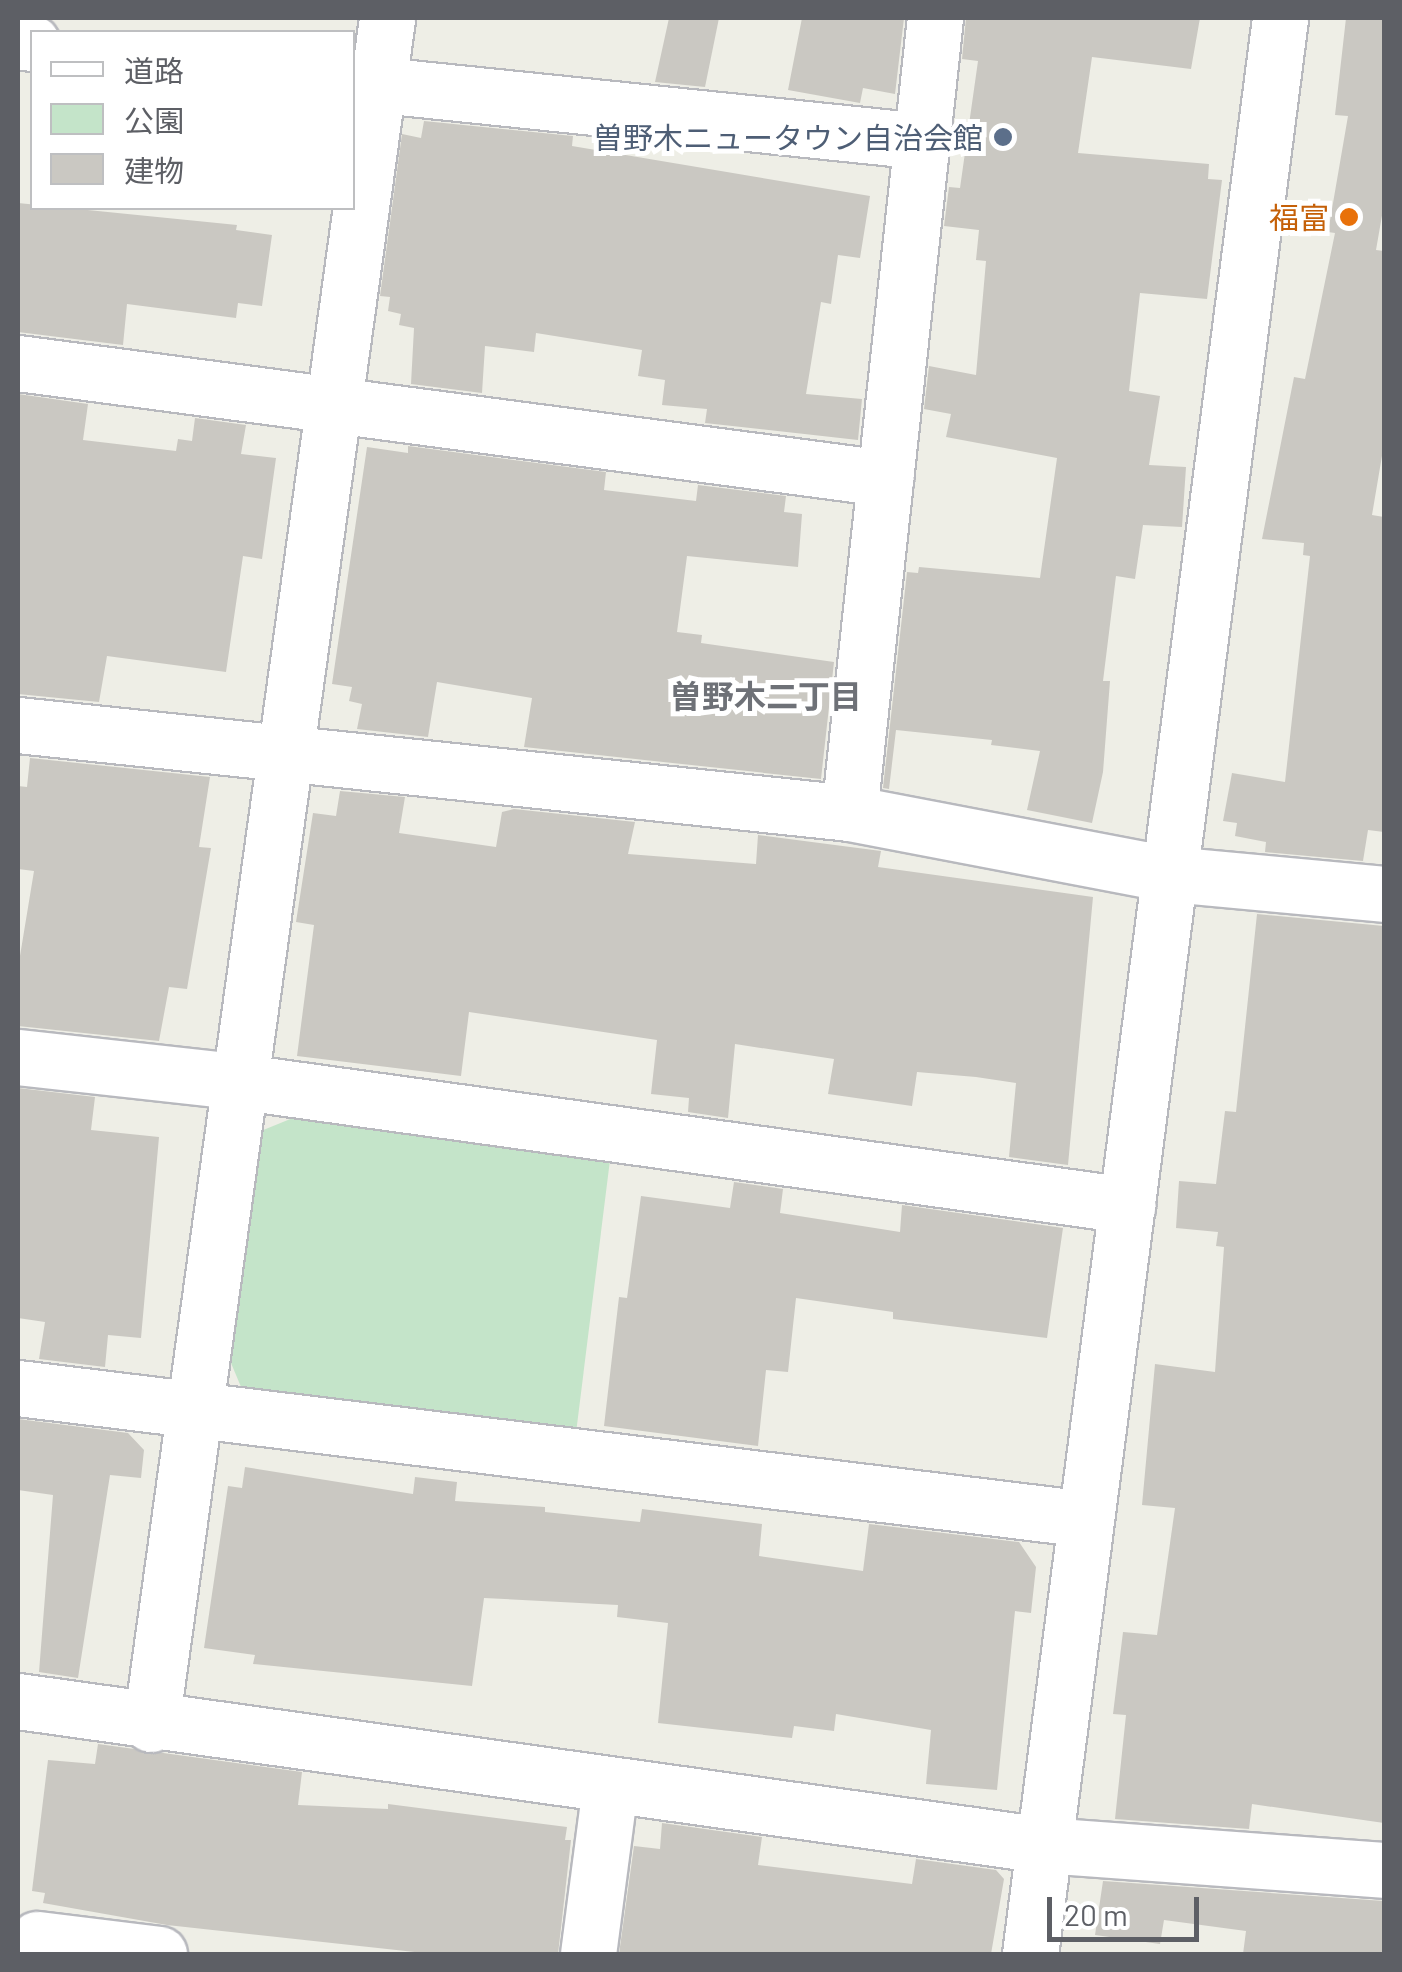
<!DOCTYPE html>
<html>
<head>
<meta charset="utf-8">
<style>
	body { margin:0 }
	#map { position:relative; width:1402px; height:1972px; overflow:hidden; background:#eeeee6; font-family:Barlow,"Noto Sans JP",sans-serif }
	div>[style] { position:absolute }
	.green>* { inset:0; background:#c4e4c9 }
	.building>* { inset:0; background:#cac8c2 }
	.roads { filter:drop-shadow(2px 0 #b8b9be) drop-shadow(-2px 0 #b8b9be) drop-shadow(0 2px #b8b9be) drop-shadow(0 -2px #b8b9be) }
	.street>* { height:55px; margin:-27.5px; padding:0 27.5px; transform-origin:27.5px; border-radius:27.5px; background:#fff }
	.secondary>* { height:55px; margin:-27.5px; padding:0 27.5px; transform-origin:27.5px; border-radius:27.5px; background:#fff }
	.dots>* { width:28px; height:28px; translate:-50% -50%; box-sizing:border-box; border:5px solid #fff; border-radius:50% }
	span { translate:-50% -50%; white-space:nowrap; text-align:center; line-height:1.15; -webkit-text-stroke:10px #fff; paint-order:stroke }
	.service-label { font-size:30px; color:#4e5e75 }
	.right { translate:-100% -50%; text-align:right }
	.food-label { font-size:30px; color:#c56008 }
	.neighbourhood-label { font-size:32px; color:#6e7177; font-weight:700 }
	.frame { position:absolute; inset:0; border:20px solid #5d5f65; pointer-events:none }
	.legend { position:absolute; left:30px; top:30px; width:325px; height:180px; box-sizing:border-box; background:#fff; border:2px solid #bebfc1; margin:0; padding:12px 18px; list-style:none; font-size:30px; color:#5d5f65 }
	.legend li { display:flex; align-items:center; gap:20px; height:50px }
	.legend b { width:50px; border:2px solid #bebfc1 }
	.scale { position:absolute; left:1047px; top:1897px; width:152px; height:45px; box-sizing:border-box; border:5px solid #5d5f65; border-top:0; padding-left:12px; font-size:30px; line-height:35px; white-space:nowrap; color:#5d5f65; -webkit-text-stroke:8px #fff; paint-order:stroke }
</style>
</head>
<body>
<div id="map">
	<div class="green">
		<i style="clip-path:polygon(305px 1113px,610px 1160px,575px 1441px,244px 1394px,231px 1363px,256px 1133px)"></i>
	</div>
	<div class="building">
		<i style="clip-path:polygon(669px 18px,719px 18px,705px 87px,655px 82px)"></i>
		<i style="clip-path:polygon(802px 18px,904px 18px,895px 94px,863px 88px,860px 103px,788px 90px)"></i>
		<i style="clip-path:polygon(966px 18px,1200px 18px,1191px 69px,1092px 57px,1078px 153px,1209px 164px,1208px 179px,1222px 180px,1207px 299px,1140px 293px,1129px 391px,1160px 396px,1149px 465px,1186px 467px,1182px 527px,1143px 525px,1135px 579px,1116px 576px,1103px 681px,1110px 681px,1103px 772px,1092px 823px,1027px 810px,1040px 751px,991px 745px,992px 740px,896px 730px,889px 789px,883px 788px,907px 572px,918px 573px,919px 567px,1040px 578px,1057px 458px,946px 437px,951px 414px,924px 409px,929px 366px,976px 375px,986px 261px,976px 260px,979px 230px,944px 226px,949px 187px,960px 188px,978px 61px,962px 59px)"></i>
		<i style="clip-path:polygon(1346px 18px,1384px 18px,1384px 204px,1376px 250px,1384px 251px,1384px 444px,1372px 515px,1384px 517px,1384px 832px,1368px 830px,1363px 861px,1265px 852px,1266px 842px,1235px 836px,1237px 823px,1223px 821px,1232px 773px,1285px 782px,1310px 556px,1303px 555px,1304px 543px,1262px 539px,1294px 377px,1305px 379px,1335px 233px,1328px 232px,1348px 116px,1335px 115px)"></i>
		<i style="clip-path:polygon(424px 121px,573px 136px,572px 146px,870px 196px,860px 258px,838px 255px,831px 304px,821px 302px,806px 394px,862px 399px,858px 440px,705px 423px,707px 409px,662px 405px,665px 380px,638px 376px,642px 350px,536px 333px,534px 352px,485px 346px,482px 393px,411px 384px,414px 328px,399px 325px,401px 314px,388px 311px,390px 297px,380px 296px,402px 134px,421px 138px)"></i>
		<i style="clip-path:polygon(18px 203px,237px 225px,236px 230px,272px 235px,262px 306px,238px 303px,236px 318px,127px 304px,123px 345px,18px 332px)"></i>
		<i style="clip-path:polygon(18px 394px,88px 404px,83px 440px,176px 451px,178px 439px,192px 441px,195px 418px,246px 425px,241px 454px,276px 458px,262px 559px,243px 556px,226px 672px,107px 656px,99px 702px,18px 694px)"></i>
		<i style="clip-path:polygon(408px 446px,606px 472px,604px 490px,696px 501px,698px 485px,786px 496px,784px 512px,802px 514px,798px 567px,687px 556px,677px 632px,702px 635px,701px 643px,834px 662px,821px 779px,524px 747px,532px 698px,437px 682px,428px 737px,357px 729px,362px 704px,349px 701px,352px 687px,332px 684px,367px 447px,408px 453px)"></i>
		<i style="clip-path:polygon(30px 758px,210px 777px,199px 847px,211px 848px,187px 989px,169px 987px,159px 1041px,18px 1026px,18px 968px,34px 871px,18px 869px,18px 786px,27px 787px)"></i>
		<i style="clip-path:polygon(340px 791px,405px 797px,399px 833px,496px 847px,502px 812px,514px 809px,635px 822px,628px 854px,756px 864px,758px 835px,881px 851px,878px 867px,1093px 897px,1068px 1165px,1009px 1157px,1016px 1083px,976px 1077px,917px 1072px,912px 1106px,828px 1094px,834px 1059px,735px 1044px,728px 1118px,688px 1112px,689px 1098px,651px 1094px,657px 1040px,469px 1012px,461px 1076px,297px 1056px,314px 925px,296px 922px,313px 813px,336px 816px)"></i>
		<i style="clip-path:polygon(1257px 914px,1384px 926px,1384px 1823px,1252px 1804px,1249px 1829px,1115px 1819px,1126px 1715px,1113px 1714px,1123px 1632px,1157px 1635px,1175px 1508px,1142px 1505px,1155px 1364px,1215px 1372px,1224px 1247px,1216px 1246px,1218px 1232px,1176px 1228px,1179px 1181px,1216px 1184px,1225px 1111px,1236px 1112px)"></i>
		<i style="clip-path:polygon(18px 1088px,95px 1097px,91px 1130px,159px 1137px,141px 1338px,108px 1335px,105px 1367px,39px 1359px,45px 1322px,18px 1318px)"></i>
		<i style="clip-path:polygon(734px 1182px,783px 1189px,780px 1213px,900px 1232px,902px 1205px,1063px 1228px,1047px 1338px,893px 1319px,893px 1312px,796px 1298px,788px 1372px,766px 1370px,758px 1446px,604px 1426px,619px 1297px,627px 1298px,641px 1196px,730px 1208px)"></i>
		<i style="clip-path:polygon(18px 1419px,128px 1433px,144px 1450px,141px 1478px,110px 1475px,78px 1678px,39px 1672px,53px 1495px,18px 1490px)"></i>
		<i style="clip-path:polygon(245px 1467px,413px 1494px,415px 1477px,457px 1482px,455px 1501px,545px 1507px,545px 1512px,640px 1522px,642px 1509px,762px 1524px,759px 1556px,863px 1571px,869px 1524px,1019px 1542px,1036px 1567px,1031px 1613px,1015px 1611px,997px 1790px,926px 1784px,931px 1730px,836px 1714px,834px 1731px,794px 1726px,792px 1738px,658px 1723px,668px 1623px,617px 1617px,618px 1605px,484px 1598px,472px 1686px,253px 1664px,255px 1655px,204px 1648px,228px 1486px,242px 1488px)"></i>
		<i style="clip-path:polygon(98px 1744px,302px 1772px,298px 1805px,388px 1809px,388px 1804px,567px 1827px,565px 1840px,571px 1840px,558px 1954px,433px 1954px,167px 1925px,43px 1903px,45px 1893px,32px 1891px,48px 1760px,95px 1764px)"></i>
		<i style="clip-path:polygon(662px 1823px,762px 1837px,758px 1865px,912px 1884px,916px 1859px,996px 1870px,1004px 1879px,991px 1954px,619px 1954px,634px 1846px,660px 1849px)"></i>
		<i style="clip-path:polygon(1103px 1881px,1384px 1901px,1382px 1954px,1243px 1954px,1246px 1931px,1164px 1920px,1160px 1944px,1095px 1935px)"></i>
	</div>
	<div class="roads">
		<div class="street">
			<i style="left:18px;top:41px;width:14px;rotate:8deg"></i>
			<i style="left:352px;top:82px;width:573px;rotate:5.91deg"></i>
			<i style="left:18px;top:363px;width:875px;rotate:7.56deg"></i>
			<i style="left:18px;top:725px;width:836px;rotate:6.04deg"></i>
			<i style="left:849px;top:813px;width:326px;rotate:10.8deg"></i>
			<i style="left:1169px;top:874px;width:216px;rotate:5.3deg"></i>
			<i style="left:849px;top:813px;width:800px;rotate:-83.83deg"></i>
			<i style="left:18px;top:1057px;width:226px;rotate:6.3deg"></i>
			<i style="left:243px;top:1082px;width:893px;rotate:7.92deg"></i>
			<i style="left:18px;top:1388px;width:1076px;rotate:6.99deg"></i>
			<i style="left:18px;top:1701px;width:1036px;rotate:7.99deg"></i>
			<i style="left:1044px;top:1845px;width:341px;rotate:4.2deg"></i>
			<i style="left:151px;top:1724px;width:1722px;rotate:-82.12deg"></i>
			<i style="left:37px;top:1939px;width:123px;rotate:7deg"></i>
			<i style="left:588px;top:1954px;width:168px;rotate:-82.5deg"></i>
		</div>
		<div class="secondary">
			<i style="left:1030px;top:1954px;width:1952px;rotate:-82.64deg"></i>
		</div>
	</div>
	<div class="dots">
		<i style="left:1003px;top:137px;background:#5c6f8a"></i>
		<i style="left:1349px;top:217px;background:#e8710a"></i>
	</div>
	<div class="service-label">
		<span class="right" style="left:983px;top:137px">曽野木ニュータウン自治会館</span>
	</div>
	<div class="food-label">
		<span class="right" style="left:1329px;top:217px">福富</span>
	</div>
	<div class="neighbourhood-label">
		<span style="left:766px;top:695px">曽野木二丁目</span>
	</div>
	<div class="frame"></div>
	<ul class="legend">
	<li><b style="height:12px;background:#fff"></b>道路</li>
	<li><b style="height:28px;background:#c4e4c9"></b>公園</li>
	<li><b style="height:28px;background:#cac8c2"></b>建物</li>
	</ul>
	<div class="scale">20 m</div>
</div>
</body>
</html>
